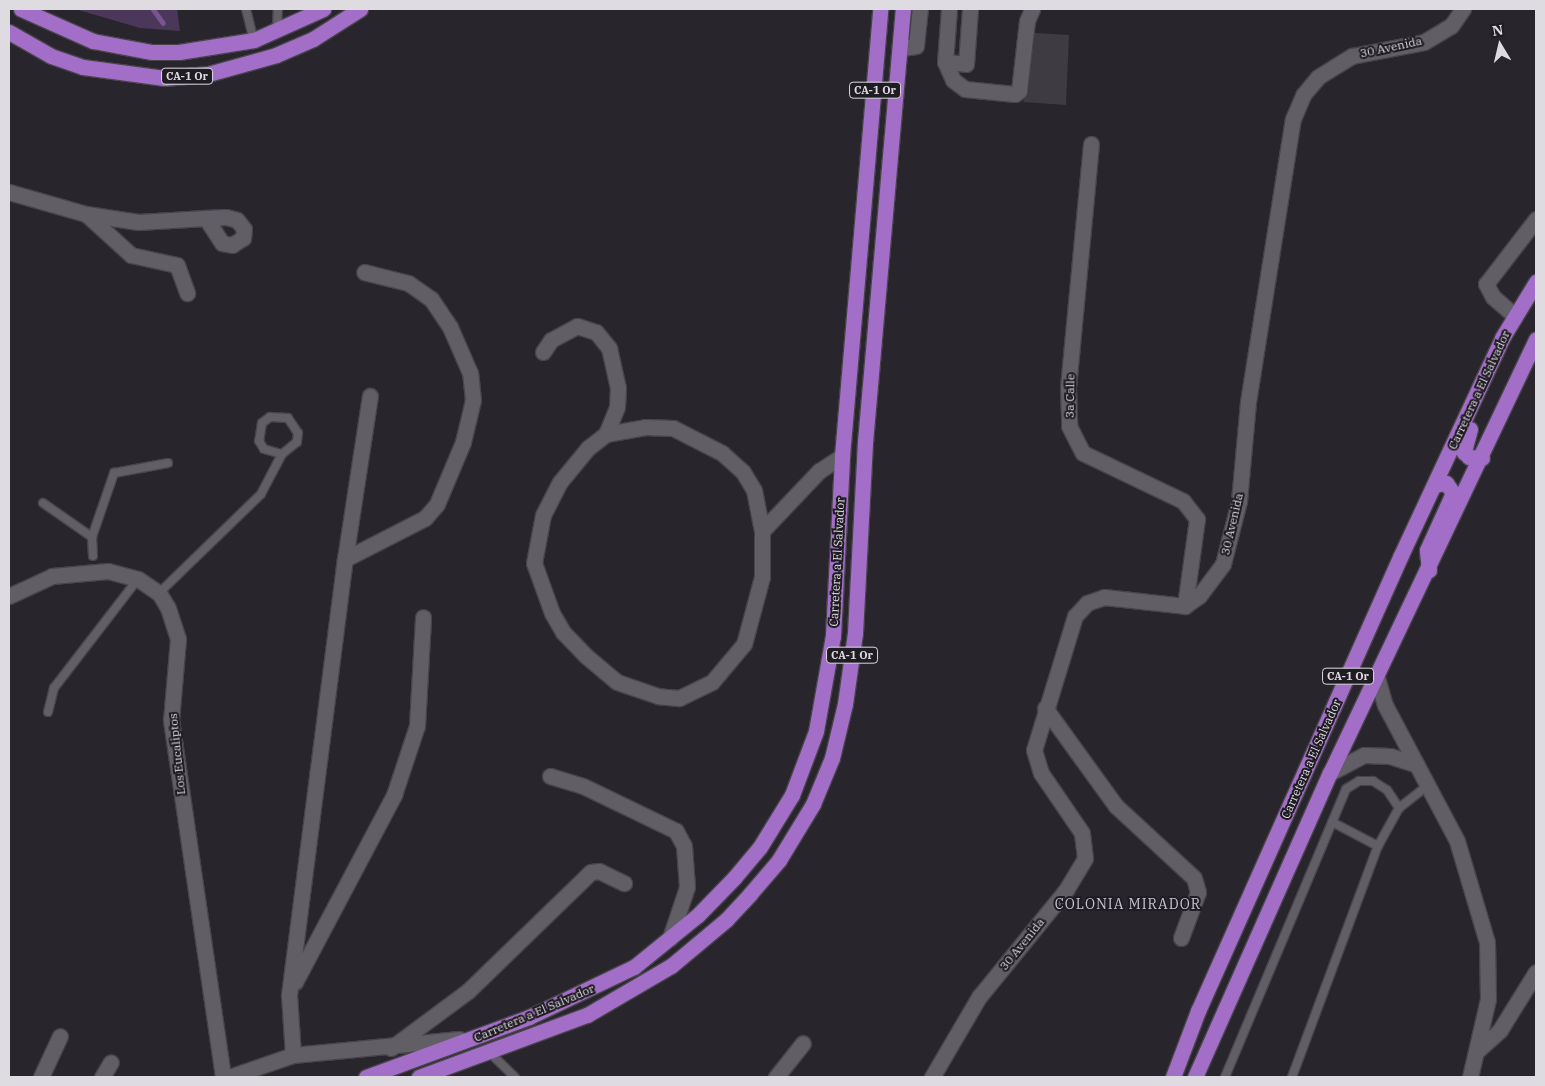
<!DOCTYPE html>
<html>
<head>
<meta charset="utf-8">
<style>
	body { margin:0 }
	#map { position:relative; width:1545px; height:1086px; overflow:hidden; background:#29252c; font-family:"IBM Plex Serif",serif }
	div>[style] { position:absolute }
	.green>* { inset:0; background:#4b3759 }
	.stream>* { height:4.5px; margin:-2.25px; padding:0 2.25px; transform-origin:2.25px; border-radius:2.25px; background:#785590 }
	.building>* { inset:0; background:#3f3b43 }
	.roads { filter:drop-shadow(1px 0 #47444a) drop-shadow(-1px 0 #47444a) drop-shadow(0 1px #47444a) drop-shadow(0 -1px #47444a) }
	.service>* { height:8px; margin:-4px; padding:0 4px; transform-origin:4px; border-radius:4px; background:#625e66 }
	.minor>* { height:15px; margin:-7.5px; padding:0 7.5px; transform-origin:7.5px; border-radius:7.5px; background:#625e66 }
	.trunk>* { height:15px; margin:-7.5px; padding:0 7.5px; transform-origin:7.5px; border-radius:7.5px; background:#a36ec7 }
	span { translate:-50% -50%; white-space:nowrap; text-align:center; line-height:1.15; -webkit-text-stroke:4px #1f1c23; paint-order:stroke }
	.shield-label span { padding:1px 4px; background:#1f1c23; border:1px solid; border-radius:4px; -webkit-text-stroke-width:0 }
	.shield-label { font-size:11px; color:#dedce1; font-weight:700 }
	.street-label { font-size:12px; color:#dedce1 }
	.neighbourhood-label { font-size:14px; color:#c9c4cd; letter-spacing:1px }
	.frame { position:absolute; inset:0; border:10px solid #dedce1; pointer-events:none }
	.north { position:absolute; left:1475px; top:20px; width:50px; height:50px; -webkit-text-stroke:4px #1f1c23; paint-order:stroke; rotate:351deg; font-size:14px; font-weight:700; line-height:20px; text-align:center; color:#dedce1 }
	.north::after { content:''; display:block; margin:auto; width:18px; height:22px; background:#dedce1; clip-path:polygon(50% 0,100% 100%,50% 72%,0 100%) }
</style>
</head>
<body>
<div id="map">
	<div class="green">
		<i style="clip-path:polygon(75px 9px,177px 9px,180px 31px,140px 28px)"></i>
	</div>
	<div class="stream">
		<i style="left:153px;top:9px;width:17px;rotate:54deg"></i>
	</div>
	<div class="building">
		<i style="clip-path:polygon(1035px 33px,1069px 35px,1066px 105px,1023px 102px,1028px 92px)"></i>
	</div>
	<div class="roads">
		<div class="service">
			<i style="left:246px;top:9px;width:32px;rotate:76deg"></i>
			<i style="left:277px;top:32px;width:23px;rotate:-88deg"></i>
			<i style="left:43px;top:503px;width:60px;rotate:34.8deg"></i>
			<i style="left:93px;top:556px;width:19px;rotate:-93deg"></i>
			<i style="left:92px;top:537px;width:68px;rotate:-71deg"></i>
			<i style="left:114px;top:473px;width:55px;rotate:-10.5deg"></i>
			<i style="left:159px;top:593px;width:142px;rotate:-44.1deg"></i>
			<i style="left:261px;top:494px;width:45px;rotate:-62.3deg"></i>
			<i style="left:282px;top:454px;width:19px;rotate:-39deg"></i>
			<i style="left:297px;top:442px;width:9px;rotate:-84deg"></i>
			<i style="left:298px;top:433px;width:18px;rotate:-124deg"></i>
			<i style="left:288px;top:418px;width:18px;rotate:-177deg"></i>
			<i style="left:270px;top:417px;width:10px;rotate:143deg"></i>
			<i style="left:262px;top:423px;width:18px;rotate:99deg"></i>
			<i style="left:259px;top:441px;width:9px;rotate:58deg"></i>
			<i style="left:264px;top:449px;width:19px;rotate:16deg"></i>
			<i style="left:48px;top:712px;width:25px;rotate:-76deg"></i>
			<i style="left:54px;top:688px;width:138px;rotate:-52.4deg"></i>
			<i style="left:1332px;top:822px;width:52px;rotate:27.6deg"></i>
			<i style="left:489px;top:1052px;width:36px;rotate:44deg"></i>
			<i style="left:1225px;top:1077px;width:312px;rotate:-67.2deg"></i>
			<i style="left:1346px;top:789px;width:15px;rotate:-32deg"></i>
			<i style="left:1359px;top:781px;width:14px"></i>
			<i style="left:1373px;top:781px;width:17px;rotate:33deg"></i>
			<i style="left:1387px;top:790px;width:22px;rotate:56deg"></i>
			<i style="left:1292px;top:1077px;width:246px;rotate:-69.6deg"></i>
			<i style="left:1378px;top:846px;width:43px;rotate:-61.1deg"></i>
			<i style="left:1399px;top:808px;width:37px;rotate:-38deg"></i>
		</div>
		<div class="minor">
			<i style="left:949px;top:9px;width:53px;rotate:94.3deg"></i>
			<i style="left:945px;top:62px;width:20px;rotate:66deg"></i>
			<i style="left:953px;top:80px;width:15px;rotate:37deg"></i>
			<i style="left:965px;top:89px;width:50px;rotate:5.7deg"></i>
			<i style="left:1015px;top:94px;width:5px;rotate:-37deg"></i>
			<i style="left:1019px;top:91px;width:70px;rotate:-83.5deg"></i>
			<i style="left:1027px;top:21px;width:13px;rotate:-67deg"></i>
			<i style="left:902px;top:48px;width:14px;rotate:-8deg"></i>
			<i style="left:916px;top:46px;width:37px;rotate:-84deg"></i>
			<i style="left:945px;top:62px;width:21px;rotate:5deg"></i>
			<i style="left:966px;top:64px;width:55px;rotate:-85.8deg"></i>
			<i style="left:1091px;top:144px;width:245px;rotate:95.4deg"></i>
			<i style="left:1068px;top:388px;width:38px;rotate:88deg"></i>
			<i style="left:1069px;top:426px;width:30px;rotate:63deg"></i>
			<i style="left:1083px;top:453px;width:111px;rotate:25.6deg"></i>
			<i style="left:1183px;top:501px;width:23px;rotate:52deg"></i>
			<i style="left:1197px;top:519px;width:88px;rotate:97.9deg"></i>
			<i style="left:9px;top:192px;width:80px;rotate:15.9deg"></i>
			<i style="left:86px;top:214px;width:53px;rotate:8.7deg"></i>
			<i style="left:138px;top:222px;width:68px;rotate:-3.4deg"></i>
			<i style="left:206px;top:218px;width:20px;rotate:-3deg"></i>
			<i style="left:226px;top:217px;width:11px;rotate:15deg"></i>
			<i style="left:237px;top:220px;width:11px;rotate:52deg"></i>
			<i style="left:244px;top:229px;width:9px;rotate:96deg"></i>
			<i style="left:243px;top:238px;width:13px;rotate:148deg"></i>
			<i style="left:232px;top:245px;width:10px;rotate:-169deg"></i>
			<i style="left:222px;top:243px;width:30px;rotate:-123deg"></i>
			<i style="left:86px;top:214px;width:61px;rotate:42.3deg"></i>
			<i style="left:131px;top:255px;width:47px;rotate:12.3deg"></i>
			<i style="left:177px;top:265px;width:30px;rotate:70deg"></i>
			<i style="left:1515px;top:316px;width:29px;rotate:-139deg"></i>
			<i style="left:1493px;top:297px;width:15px;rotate:-118deg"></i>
			<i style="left:1486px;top:284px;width:82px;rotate:-52.4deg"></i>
			<i style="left:543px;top:352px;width:14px;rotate:-56deg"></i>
			<i style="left:551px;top:340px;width:30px;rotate:-28deg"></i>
			<i style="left:577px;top:326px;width:20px;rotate:18deg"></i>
			<i style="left:596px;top:332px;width:21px;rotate:51deg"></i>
			<i style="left:609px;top:348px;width:41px;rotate:77.3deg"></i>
			<i style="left:618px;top:388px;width:19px;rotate:93deg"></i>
			<i style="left:617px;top:407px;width:29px;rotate:112deg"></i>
			<i style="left:645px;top:427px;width:28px;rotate:2deg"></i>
			<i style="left:673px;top:428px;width:55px;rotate:27deg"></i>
			<i style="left:722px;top:453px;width:28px;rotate:42deg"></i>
			<i style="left:743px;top:472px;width:21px;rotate:59deg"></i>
			<i style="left:754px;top:490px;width:42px;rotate:79deg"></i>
			<i style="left:762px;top:531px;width:46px;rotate:90deg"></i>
			<i style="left:762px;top:577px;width:69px;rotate:105deg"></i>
			<i style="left:744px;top:644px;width:50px;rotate:130.1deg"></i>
			<i style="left:712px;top:682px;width:37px;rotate:154deg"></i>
			<i style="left:679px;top:698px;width:21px;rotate:-175deg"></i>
			<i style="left:658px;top:696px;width:43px;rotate:-161.1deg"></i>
			<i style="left:617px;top:682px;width:40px;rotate:-140deg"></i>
			<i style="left:586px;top:656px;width:33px;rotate:-134deg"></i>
			<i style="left:563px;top:632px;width:22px;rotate:-120deg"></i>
			<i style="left:552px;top:613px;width:53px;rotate:-109.8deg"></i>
			<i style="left:534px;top:563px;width:49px;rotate:-79.4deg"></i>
			<i style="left:543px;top:515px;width:37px;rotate:-63deg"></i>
			<i style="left:560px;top:482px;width:44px;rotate:-50.5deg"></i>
			<i style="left:588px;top:448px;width:23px;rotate:-38deg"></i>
			<i style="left:606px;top:434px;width:40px;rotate:-10deg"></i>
			<i style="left:762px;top:531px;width:83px;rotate:-46.5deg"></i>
			<i style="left:819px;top:471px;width:27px;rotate:-33deg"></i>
			<i style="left:345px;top:559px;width:90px;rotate:-27.1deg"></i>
			<i style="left:425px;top:518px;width:18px;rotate:-49deg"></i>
			<i style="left:437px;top:504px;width:67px;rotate:-67.2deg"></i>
			<i style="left:463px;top:442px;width:43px;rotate:-76.6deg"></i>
			<i style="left:473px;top:400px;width:27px;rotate:-96deg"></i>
			<i style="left:470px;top:373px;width:50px;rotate:-113.5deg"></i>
			<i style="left:450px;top:327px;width:34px;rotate:-124deg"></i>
			<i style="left:431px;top:299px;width:28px;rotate:-145deg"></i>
			<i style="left:408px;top:283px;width:45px;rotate:-166deg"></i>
			<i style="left:9px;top:596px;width:47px;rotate:-24.9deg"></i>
			<i style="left:52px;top:576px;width:56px;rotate:-5.1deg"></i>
			<i style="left:108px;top:571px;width:31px;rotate:15deg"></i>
			<i style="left:138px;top:579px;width:25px;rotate:34deg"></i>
			<i style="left:159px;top:593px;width:17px;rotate:59deg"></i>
			<i style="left:168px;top:608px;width:33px;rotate:72deg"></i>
			<i style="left:178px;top:639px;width:81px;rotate:94.9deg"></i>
			<i style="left:171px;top:720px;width:361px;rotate:81.7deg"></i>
			<i style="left:1376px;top:674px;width:32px;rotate:74deg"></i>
			<i style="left:1385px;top:705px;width:154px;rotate:62.1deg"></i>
			<i style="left:1457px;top:841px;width:105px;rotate:73.5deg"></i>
			<i style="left:1487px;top:942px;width:57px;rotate:89deg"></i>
			<i style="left:1488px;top:999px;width:80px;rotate:103deg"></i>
			<i style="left:1045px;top:708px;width:121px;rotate:54.1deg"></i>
			<i style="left:1116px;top:806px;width:106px;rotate:42.7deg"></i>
			<i style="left:1194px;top:878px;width:15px;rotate:74deg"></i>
			<i style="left:1198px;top:892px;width:49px;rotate:110.3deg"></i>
			<i style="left:1330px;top:773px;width:38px;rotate:-28deg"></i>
			<i style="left:1364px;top:755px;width:26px;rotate:2deg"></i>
			<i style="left:1390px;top:756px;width:28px;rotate:18deg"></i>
			<i style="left:550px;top:776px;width:34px;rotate:17deg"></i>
			<i style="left:583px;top:786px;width:103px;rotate:25.8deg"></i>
			<i style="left:676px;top:831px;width:17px;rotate:62deg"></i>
			<i style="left:684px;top:846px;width:41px;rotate:85.8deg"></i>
			<i style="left:687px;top:887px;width:54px;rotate:108.4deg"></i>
			<i style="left:295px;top:982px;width:212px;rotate:-62.1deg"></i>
			<i style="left:394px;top:795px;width:73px;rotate:-71.6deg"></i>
			<i style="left:417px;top:726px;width:109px;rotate:-86.8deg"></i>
			<i style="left:391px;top:1048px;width:96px;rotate:-36.5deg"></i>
			<i style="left:468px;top:991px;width:171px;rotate:-44.1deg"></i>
			<i style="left:591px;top:872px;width:8px;rotate:-7deg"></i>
			<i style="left:599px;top:871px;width:28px;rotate:26deg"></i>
			<i style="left:1477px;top:1051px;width:31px;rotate:-42deg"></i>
			<i style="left:1500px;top:1030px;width:68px;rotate:-58.2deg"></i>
			<i style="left:293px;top:1055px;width:60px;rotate:-93.8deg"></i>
			<i style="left:289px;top:995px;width:440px;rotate:-82.7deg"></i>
			<i style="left:345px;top:559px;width:165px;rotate:-81.3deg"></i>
			<i style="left:41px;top:1077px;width:45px;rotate:-65.1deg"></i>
			<i style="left:102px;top:1077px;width:17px;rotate:-59deg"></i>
			<i style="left:229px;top:1077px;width:68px;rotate:-19deg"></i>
			<i style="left:293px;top:1055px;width:167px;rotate:-5.5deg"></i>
			<i style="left:776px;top:1077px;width:43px;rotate:-51.5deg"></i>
			<i style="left:932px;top:1077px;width:93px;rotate:-59.6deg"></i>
			<i style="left:979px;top:997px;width:138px;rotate:-50.9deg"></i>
			<i style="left:1066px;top:890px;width:37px;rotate:-59deg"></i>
			<i style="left:1085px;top:858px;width:25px;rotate:-97deg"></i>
			<i style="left:1082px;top:833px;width:73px;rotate:-124.3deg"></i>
			<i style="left:1041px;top:773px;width:24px;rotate:-107deg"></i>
			<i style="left:1034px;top:750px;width:140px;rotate:-73deg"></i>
			<i style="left:1075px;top:616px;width:18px;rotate:-47deg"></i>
			<i style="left:1087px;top:603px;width:18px;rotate:-19deg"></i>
			<i style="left:1104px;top:597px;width:81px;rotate:6.3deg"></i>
			<i style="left:1185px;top:606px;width:17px;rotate:-36deg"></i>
			<i style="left:1199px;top:596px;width:40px;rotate:-53deg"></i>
			<i style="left:1223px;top:564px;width:65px;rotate:-75.7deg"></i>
			<i style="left:1239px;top:501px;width:99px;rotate:-84.8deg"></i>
			<i style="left:1248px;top:402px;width:287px;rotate:-81deg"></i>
			<i style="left:1293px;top:119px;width:26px;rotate:-67deg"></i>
			<i style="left:1303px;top:95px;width:23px;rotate:-50deg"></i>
			<i style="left:1318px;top:77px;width:40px;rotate:-32deg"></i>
			<i style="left:1352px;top:56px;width:73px;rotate:-11deg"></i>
			<i style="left:1424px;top:42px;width:31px;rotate:-31deg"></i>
			<i style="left:1451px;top:26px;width:21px;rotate:-55deg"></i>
		</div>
		<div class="trunk">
			<i style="left:21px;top:9px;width:79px;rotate:24deg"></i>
			<i style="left:93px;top:41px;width:60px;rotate:10.6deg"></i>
			<i style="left:152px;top:52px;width:27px"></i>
			<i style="left:179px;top:52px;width:76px;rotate:-9.1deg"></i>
			<i style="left:254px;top:40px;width:76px;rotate:-24.2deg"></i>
			<i style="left:9px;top:32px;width:48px;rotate:29.7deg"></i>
			<i style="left:51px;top:56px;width:34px;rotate:19deg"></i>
			<i style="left:83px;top:67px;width:82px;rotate:7.7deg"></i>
			<i style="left:164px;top:78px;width:44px;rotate:-5.2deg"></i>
			<i style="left:208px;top:74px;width:71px;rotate:-15.6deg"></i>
			<i style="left:276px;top:55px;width:40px;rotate:-23.4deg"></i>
			<i style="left:313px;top:39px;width:56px;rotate:-32.6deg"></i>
			<i style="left:1470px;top:429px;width:24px;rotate:105deg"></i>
			<i style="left:1464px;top:452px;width:7px;rotate:45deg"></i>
			<i style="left:1469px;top:457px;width:13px;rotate:4deg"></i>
			<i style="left:1429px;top:570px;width:20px;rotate:-96deg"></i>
			<i style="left:1427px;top:550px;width:63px;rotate:-65.5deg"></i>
			<i style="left:1453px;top:493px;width:12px;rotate:-125deg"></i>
			<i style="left:1446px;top:483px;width:12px;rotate:171deg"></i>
			<i style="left:366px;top:1077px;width:174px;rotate:-20.2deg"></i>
			<i style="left:529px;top:1017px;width:116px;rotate:-25.5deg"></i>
			<i style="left:634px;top:967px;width:82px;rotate:-39.1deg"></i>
			<i style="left:698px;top:915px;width:52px;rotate:-45.8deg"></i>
			<i style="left:734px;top:878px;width:40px;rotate:-50deg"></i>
			<i style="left:760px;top:847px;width:61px;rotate:-58.4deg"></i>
			<i style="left:792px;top:795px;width:68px;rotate:-69.4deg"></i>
			<i style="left:816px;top:731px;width:97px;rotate:-79.9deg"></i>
			<i style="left:833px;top:636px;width:180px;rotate:-87.1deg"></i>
			<i style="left:842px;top:456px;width:449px;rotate:-85.1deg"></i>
			<i style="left:419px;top:1077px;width:179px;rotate:-20.3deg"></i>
			<i style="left:587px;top:1015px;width:97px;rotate:-30.3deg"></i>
			<i style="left:671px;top:966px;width:72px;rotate:-39.9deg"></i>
			<i style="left:726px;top:920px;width:35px;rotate:-47deg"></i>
			<i style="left:750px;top:894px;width:45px;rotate:-49.5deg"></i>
			<i style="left:779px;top:860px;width:66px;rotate:-58.7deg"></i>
			<i style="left:813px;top:804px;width:50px;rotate:-67.6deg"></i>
			<i style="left:832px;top:758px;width:56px;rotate:-76.5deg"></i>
			<i style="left:845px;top:704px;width:72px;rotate:-82deg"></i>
			<i style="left:855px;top:633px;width:191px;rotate:-87deg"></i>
			<i style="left:865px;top:442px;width:435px;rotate:-85deg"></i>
			<i style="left:1173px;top:1077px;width:71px;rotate:-69.3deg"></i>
			<i style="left:1198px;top:1011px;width:499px;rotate:-66deg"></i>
			<i style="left:1401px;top:555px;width:239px;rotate:-65deg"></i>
			<i style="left:1502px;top:338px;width:66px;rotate:-58.7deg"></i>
			<i style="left:1195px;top:1077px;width:333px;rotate:-66.1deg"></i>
			<i style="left:1330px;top:773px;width:480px;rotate:-64.6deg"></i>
		</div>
	</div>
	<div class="shield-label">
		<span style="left:187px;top:76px">CA-1 Or</span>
		<span style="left:875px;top:90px">CA-1 Or</span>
		<span style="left:852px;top:655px">CA-1 Or</span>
		<span style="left:1348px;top:676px">CA-1 Or</span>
	</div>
	<div class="street-label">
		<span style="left:1391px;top:47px;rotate:-12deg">30 Avenida</span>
		<span style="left:1479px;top:390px;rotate:-65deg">Carretera a El Salvador</span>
		<span style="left:1070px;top:396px;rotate:-89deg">3a Calle</span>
		<span style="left:1232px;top:524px;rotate:-77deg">30 Avenida</span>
		<span style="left:837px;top:562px;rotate:-87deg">Carretera a El Salvador</span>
		<span style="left:177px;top:754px;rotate:-96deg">Los Eucaliptos</span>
		<span style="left:1311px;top:759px;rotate:-66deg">Carretera a El Salvador</span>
		<span style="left:1022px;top:944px;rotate:-51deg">30 Avenida</span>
		<span style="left:534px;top:1013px;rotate:-23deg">Carretera a El Salvador</span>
	</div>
	<div class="neighbourhood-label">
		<span style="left:1128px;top:904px">COLONIA MIRADOR</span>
	</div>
	<div class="frame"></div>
	<div class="north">N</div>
</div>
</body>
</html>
